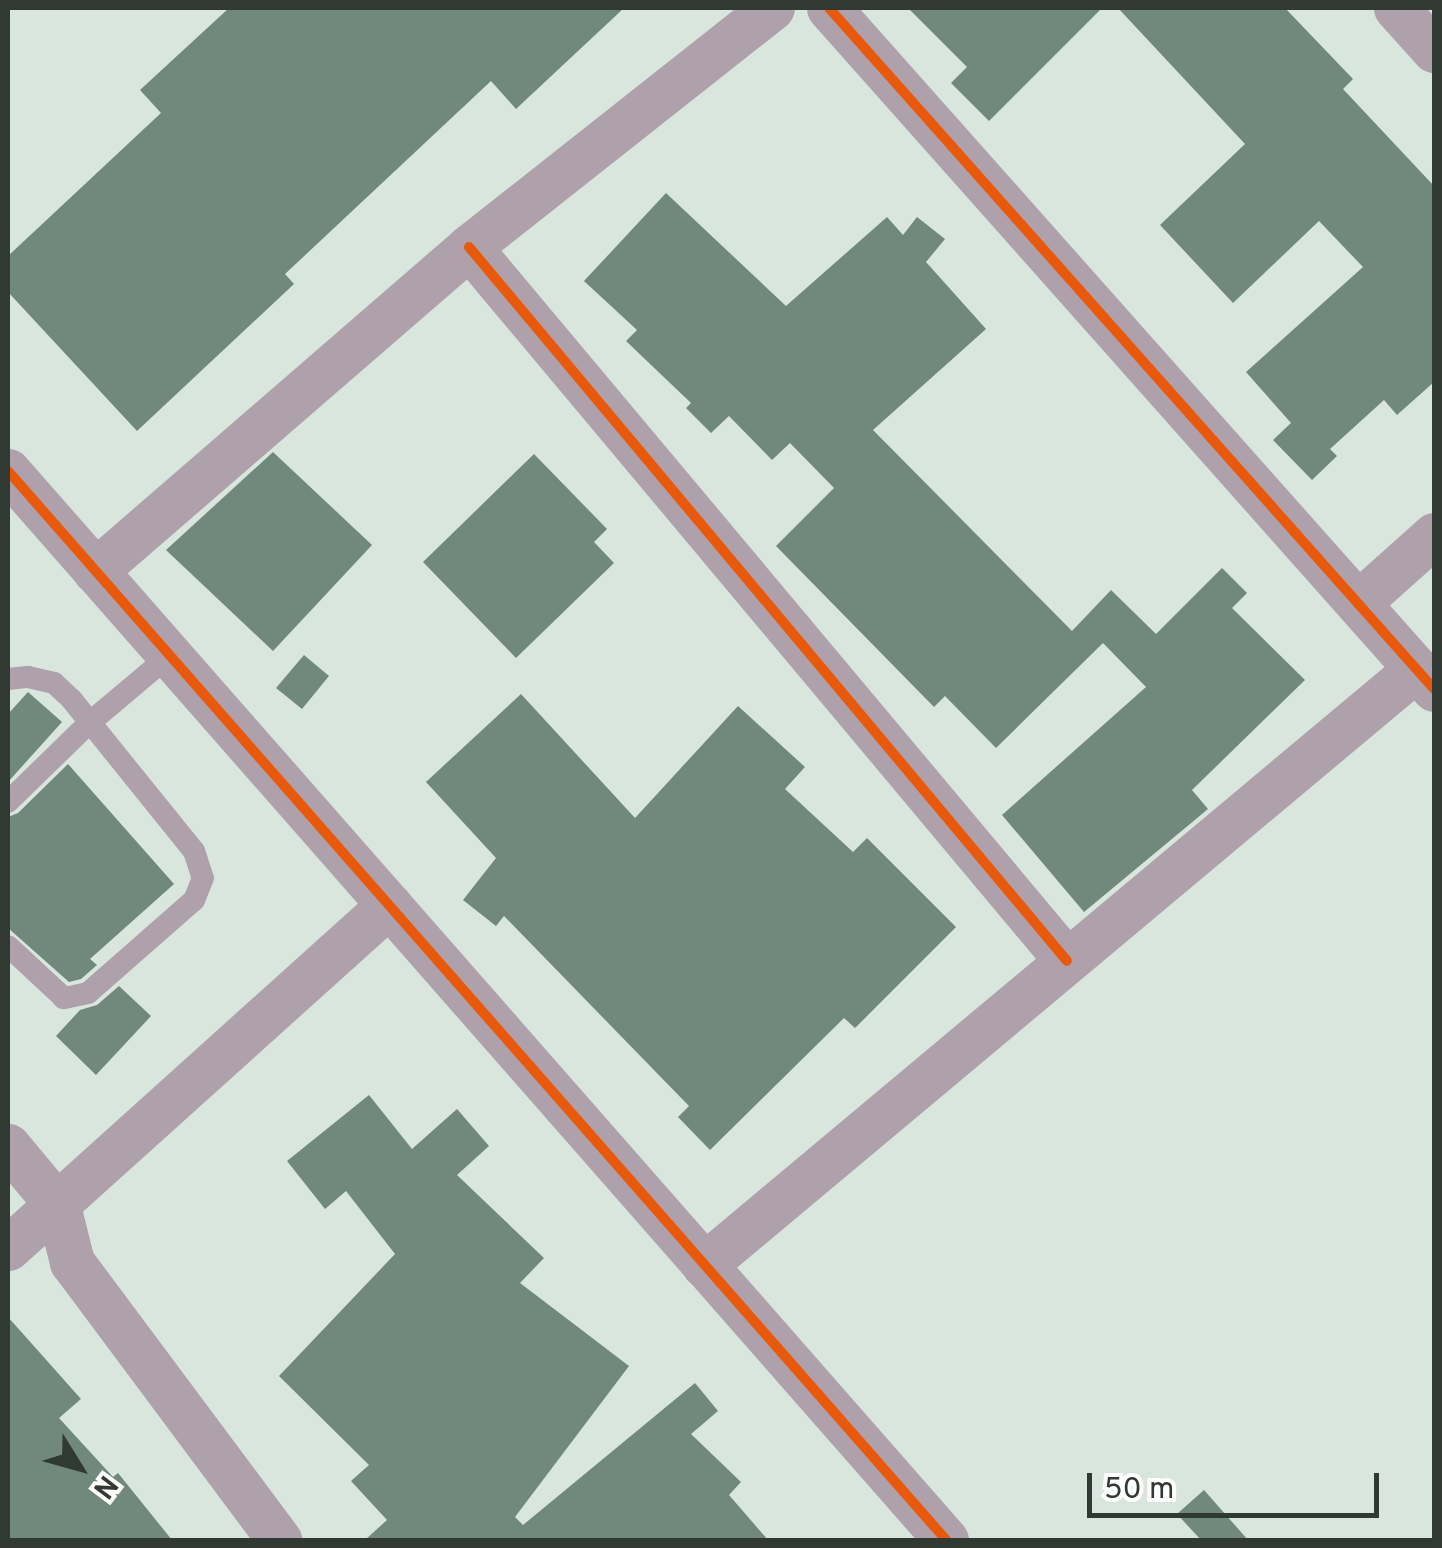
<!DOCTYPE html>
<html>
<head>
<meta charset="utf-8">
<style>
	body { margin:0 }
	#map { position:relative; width:1442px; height:1548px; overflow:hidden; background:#d9e6dd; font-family:Overpass,sans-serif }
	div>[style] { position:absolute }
	.building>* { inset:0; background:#71887c }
	.lane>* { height:22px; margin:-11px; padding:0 11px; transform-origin:11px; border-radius:11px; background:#aea1ab }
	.street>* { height:45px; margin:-22.5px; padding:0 22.5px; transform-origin:22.5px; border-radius:22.5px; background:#aea1ab }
	.cycleway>* { height:10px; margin:-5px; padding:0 5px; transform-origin:5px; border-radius:5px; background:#e8590c }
	span { translate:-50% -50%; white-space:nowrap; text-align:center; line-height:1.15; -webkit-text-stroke:10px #fff; paint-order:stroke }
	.frame { position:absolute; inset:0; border:10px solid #313933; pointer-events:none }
	.north { position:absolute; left:30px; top:1418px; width:100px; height:100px; -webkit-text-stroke:8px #fff; paint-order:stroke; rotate:127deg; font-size:28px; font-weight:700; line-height:40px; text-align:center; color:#313933 }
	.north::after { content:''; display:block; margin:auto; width:35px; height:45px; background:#313933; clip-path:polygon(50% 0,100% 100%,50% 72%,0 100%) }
	.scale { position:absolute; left:1087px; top:1473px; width:292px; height:45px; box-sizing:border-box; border:5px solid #313933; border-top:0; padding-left:12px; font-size:30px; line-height:35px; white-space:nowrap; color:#313933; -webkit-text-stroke:8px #fff; paint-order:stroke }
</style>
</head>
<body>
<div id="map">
	<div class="building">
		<i style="clip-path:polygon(229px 8px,624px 8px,516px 109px,491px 81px,285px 274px,294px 284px,137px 431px,8px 292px,8px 256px,161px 113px,140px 90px)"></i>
		<i style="clip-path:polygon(908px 8px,1102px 8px,989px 121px,951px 83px,967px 67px)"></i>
		<i style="clip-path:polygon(1118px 8px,1285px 8px,1353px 79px,1343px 89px,1434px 186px,1434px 382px,1397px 415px,1384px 400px,1330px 449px,1337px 456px,1312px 480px,1273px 440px,1291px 423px,1246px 372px,1363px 267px,1319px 221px,1233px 303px,1160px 225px,1245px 144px)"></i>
		<i style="clip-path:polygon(666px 193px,786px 306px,887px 217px,903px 235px,917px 217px,945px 239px,926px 262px,986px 329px,873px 430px,1072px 631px,1111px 590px,1156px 634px,1222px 568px,1247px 593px,1232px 608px,1305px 680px,1192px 790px,1208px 809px,1084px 912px,1002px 815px,1146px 687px,1103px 643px,996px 748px,945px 696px,934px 707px,776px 546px,834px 488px,790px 443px,772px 460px,729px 416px,711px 433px,686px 408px,691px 403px,626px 341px,637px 330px,584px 281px)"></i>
		<i style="clip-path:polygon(273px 452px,372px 545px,273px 651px,166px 550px)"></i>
		<i style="clip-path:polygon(534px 454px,607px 529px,594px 542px,614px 563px,516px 658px,423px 562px)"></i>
		<i style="clip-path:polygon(304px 655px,329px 676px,302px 709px,276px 688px)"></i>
		<i style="clip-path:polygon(28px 692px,62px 722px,8px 782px,8px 714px)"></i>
		<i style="clip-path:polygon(521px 694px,635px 818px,738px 706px,805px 767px,785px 789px,853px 852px,867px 838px,956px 927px,855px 1028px,844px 1018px,710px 1150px,678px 1117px,689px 1106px,504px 916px,496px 926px,463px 900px,496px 858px,426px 782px)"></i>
		<i style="clip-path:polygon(68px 764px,174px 884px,90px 959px,97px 965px,81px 979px,69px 982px,8px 928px,8px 817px,18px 813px)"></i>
		<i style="clip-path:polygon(119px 986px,151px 1016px,96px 1075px,56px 1036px,80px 1010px,97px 1005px)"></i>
		<i style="clip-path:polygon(369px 1095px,412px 1149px,457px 1109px,489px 1146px,457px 1175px,544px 1258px,520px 1283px,629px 1366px,515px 1517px,523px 1525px,695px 1383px,718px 1411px,691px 1434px,741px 1482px,729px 1495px,768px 1540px,365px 1540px,387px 1520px,351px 1481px,369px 1465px,279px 1376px,395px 1254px,346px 1191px,325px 1209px,287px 1161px)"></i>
		<i style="clip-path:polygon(8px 1317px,81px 1399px,59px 1418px,113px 1477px,118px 1473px,172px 1540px,8px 1540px)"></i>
		<i style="clip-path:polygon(1204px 1490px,1248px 1540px,1201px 1540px,1177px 1514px)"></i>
	</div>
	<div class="lane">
		<i style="left:8px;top:679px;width:20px;rotate:-6deg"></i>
		<i style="left:28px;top:677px;width:27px;rotate:13deg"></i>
		<i style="left:54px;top:683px;width:25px;rotate:43deg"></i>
		<i style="left:72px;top:700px;width:194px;rotate:51.1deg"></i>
		<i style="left:194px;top:851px;width:28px;rotate:72deg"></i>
		<i style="left:203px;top:878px;width:24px;rotate:112deg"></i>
		<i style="left:194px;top:900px;width:141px;rotate:138.7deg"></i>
		<i style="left:88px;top:993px;width:25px;rotate:168deg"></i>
		<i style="left:64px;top:998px;width:76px;rotate:-137.1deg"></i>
		<i style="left:8px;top:802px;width:112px;rotate:-44.3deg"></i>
		<i style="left:88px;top:724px;width:107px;rotate:-40.1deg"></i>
	</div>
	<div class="street">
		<i style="left:829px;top:8px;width:911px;rotate:48.38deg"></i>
		<i style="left:1396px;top:8px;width:57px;rotate:47.9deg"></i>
		<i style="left:469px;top:247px;width:931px;rotate:50.05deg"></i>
		<i style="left:8px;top:471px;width:1422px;rotate:48.73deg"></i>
		<i style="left:95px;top:571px;width:495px;rotate:-40.9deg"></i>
		<i style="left:469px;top:247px;width:386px;rotate:-38.3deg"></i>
		<i style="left:1358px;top:603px;width:102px;rotate:-41.8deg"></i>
		<i style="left:8px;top:1146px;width:78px;rotate:50.2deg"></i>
		<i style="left:58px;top:1206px;width:58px;rotate:76deg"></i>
		<i style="left:72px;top:1262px;width:347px;rotate:53.3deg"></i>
		<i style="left:8px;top:1248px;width:513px;rotate:-42deg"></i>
		<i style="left:704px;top:1265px;width:929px;rotate:-39.93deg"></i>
	</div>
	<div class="cycleway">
		<i style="left:829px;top:8px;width:911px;rotate:48.38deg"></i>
		<i style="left:469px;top:247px;width:931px;rotate:50.05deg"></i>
		<i style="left:8px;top:471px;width:1422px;rotate:48.73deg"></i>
	</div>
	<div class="frame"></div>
	<div class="north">N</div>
	<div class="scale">50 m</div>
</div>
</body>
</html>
